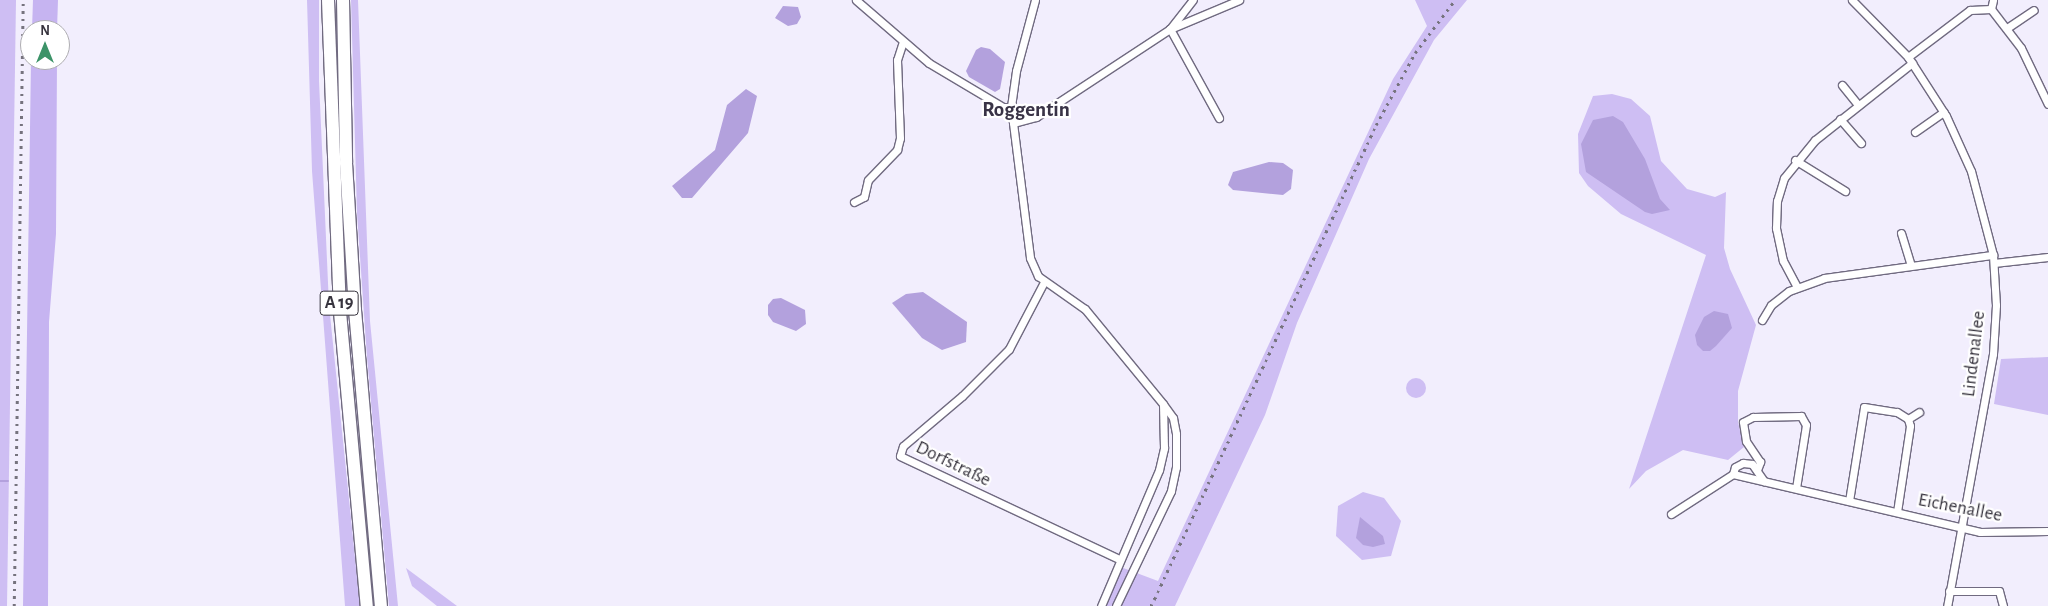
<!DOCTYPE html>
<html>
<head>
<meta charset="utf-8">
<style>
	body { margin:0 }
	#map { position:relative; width:2048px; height:606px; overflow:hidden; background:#f2eefd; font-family:"Alegreya Sans",sans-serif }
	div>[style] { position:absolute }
	.green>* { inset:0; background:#cebef3 }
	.round { border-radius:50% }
	.forest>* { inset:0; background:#c6b4f1 }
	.water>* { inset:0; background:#b3a1dd }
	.stream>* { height:2.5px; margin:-1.25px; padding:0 1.25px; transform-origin:1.25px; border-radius:1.25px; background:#b3a1dd }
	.roads { filter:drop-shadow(1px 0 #706a80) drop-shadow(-1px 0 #706a80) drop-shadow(0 1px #706a80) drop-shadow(0 -1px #706a80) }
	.minor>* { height:7px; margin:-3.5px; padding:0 3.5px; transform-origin:3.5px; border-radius:3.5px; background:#fff }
	.motorway>* { height:12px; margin:-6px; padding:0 6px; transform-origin:6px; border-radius:6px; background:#fff }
	.rail>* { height:2.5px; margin-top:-1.25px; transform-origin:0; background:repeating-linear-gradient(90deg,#76737e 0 2.5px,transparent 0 7.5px) }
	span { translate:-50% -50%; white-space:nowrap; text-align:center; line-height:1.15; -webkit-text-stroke:4.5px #fff; paint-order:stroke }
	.shield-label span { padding:1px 4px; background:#fff; border:1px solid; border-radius:4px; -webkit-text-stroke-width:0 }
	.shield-label { font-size:18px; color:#37343e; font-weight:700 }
	.street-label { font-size:19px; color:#37343e }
	.quarter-label { font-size:21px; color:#393346; font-weight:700 }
	.north { position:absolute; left:20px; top:20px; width:50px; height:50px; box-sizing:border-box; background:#fff; border:1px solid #afaeb2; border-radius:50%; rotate:0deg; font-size:14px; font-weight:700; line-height:20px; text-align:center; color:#37343e }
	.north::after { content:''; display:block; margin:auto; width:18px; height:22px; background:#3c9368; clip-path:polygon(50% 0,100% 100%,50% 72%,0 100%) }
</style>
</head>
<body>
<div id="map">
	<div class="green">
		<i style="clip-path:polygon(0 0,16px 0,7px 606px,0 606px)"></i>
		<i style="clip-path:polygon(307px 0,319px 0,319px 81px,329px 305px,360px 606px,345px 606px,312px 171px)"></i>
		<i style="clip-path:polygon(351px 0,358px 0,370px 321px,398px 606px,389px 606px,367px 357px,357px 213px)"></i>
		<i style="clip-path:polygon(1415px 0,1467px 0,1434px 40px,1369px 159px,1297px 323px,1265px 415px,1175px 606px,1102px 606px,1118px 566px,1158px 581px,1393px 79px,1427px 26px)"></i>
		<i style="clip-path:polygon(1612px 94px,1631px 99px,1650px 116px,1661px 161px,1687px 189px,1715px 197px,1726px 192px,1724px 248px,1730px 269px,1756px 325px,1738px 391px,1738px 422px,1744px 447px,1728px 460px,1683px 450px,1646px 471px,1629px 489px,1706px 255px,1621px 214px,1588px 186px,1579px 173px,1578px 134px,1593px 96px)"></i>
		<i style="clip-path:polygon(2048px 357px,2048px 415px,1994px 404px,2001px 359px)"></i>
		<i class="round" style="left:1406px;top:378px;width:20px;height:20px"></i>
		<i style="clip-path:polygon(1363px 492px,1384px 498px,1401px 521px,1391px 556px,1362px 560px,1336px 536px,1338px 506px)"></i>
		<i style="clip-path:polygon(406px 568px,457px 606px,437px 606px,412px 586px)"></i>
	</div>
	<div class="forest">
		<i style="clip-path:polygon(33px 0,58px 0,57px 30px,32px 30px)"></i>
		<i style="clip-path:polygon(31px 60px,57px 60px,56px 234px,49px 322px,48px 606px,23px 606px)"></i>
	</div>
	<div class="water">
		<i style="clip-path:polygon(783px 6px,798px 7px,801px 17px,797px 24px,788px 26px,775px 18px)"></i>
		<i style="clip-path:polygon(981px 47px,990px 49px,1005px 62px,1000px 89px,995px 92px,969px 77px,966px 71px,976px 50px)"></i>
		<i style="clip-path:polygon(746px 89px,757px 96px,748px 133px,692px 198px,682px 198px,672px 186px,715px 150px,727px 105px)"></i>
		<i style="clip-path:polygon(1613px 116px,1623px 122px,1645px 159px,1660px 199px,1670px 210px,1652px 214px,1645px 212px,1586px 172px,1581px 144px,1593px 120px)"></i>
		<i style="clip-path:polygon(1269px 162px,1283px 163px,1293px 170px,1291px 189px,1283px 195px,1233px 190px,1228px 185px,1233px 172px)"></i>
		<i style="clip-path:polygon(923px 292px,967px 322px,966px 342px,942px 350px,922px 338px,892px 303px,906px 294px)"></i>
		<i style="clip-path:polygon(781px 298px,805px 310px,806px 324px,796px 331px,773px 322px,768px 315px,768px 305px,773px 299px)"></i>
		<i style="clip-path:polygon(1714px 311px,1728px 314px,1732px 328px,1716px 346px,1710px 351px,1703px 351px,1697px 345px,1695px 335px,1704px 317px)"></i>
		<i style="clip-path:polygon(1360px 517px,1383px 536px,1385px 544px,1373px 547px,1363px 545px,1356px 538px)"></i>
	</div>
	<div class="stream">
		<i style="left:0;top:481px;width:8px"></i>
	</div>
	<div class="roads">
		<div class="minor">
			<i style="left:856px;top:0;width:96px;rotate:40.8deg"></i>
			<i style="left:929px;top:63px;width:86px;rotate:30.7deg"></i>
			<i style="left:1003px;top:107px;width:8px"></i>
			<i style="left:1035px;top:0;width:73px;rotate:105deg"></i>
			<i style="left:1016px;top:71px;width:36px;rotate:98deg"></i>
			<i style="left:1011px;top:107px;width:152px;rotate:82.8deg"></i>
			<i style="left:1030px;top:258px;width:20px;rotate:66deg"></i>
			<i style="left:1038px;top:276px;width:57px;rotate:35.1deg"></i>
			<i style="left:1085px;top:309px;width:123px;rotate:50.6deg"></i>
			<i style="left:1163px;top:404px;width:17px;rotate:54deg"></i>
			<i style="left:1173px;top:418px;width:16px;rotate:79deg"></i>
			<i style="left:1176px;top:434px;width:33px;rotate:90deg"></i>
			<i style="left:1176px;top:467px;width:25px;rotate:102deg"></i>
			<i style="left:1171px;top:491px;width:127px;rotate:115.6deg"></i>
			<i style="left:1852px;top:0;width:80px;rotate:45.5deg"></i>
			<i style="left:1908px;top:57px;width:70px;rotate:57.2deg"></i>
			<i style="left:1946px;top:116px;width:60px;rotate:65.6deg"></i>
			<i style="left:1971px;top:171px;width:87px;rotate:75.3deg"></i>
			<i style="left:1993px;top:255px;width:50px;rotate:86.6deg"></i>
			<i style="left:1996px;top:305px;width:49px;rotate:93.5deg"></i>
			<i style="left:1993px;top:354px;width:256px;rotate:100.3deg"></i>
			<i style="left:1991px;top:9px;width:9px;rotate:-77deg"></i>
			<i style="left:2007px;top:28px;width:32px;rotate:-34deg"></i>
			<i style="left:1908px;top:57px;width:78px;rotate:-37.2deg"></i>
			<i style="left:1970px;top:10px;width:21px;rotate:-3deg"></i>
			<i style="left:1991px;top:9px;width:49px;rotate:52.4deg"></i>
			<i style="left:2021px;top:48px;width:62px;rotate:64.3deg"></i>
			<i style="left:1842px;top:85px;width:26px;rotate:51deg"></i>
			<i style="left:1219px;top:118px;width:102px;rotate:-118.8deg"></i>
			<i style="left:1170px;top:29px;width:75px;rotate:-22.8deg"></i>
			<i style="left:1840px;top:119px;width:32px;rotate:49deg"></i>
			<i style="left:1013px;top:123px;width:24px;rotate:-15deg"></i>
			<i style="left:1036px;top:117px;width:160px;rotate:-33.3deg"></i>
			<i style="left:1170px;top:29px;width:37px;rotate:-52deg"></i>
			<i style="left:1915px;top:132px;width:35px;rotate:-35deg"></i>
			<i style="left:1795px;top:160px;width:59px;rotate:31.8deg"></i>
			<i style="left:854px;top:202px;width:11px;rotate:-27deg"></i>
			<i style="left:864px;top:197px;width:17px;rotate:-77deg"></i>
			<i style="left:868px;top:180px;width:42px;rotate:-46deg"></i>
			<i style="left:897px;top:150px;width:12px;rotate:-76deg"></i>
			<i style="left:900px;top:138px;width:78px;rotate:-92.2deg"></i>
			<i style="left:897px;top:60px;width:19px;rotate:-72deg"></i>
			<i style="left:1901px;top:233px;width:34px;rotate:73deg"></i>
			<i style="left:1994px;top:263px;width:54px;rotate:-6.3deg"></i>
			<i style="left:1044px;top:282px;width:76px;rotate:117.6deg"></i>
			<i style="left:1009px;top:349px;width:66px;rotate:135deg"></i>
			<i style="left:962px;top:396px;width:77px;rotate:139.7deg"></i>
			<i style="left:903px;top:446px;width:10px;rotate:107deg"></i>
			<i style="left:900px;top:456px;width:242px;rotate:25.2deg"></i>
			<i style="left:1797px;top:287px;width:30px;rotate:-118deg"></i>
			<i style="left:1783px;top:261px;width:34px;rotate:-102deg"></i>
			<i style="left:1776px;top:228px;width:27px;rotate:-88deg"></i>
			<i style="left:1777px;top:201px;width:24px;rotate:-73deg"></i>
			<i style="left:1784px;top:178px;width:49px;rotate:-50.8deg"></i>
			<i style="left:1815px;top:140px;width:124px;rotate:-38.4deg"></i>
			<i style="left:1762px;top:320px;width:17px;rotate:-59deg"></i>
			<i style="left:1771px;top:305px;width:23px;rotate:-38deg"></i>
			<i style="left:1789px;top:291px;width:37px;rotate:-20deg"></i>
			<i style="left:1824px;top:278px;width:171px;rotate:-7.8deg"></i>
			<i style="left:1908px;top:419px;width:13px;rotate:-32deg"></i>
			<i style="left:1757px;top:470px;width:9px;rotate:-69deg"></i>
			<i style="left:1760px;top:462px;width:25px;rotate:-124deg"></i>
			<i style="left:1746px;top:441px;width:19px;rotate:-99deg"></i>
			<i style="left:1743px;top:422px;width:11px;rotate:-27deg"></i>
			<i style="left:1753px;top:417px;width:48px;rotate:-1.2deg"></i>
			<i style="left:1801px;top:416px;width:10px;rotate:61deg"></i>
			<i style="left:1806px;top:425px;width:64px;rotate:99deg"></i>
			<i style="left:1733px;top:474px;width:7px;rotate:-74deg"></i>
			<i style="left:1735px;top:467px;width:9px;rotate:-27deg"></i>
			<i style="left:1743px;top:463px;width:9px;rotate:6deg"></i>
			<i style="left:1752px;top:464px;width:21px;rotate:55deg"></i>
			<i style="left:1849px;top:501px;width:95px;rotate:-80.9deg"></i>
			<i style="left:1864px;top:407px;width:33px;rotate:9deg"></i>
			<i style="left:1897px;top:412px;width:13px;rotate:32deg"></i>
			<i style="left:1908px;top:419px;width:7px;rotate:74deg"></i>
			<i style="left:1910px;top:426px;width:87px;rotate:98.6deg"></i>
			<i style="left:1671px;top:514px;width:74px;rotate:-32.8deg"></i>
			<i style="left:1733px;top:474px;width:254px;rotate:13.2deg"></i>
			<i style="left:1980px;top:532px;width:68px;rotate:-0.8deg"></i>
			<i style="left:1949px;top:591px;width:50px"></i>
			<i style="left:1999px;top:591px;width:16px;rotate:75deg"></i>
			<i style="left:1101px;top:606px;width:148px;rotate:-66.9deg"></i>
			<i style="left:1159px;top:470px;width:23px;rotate:-77deg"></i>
			<i style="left:1164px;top:448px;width:43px;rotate:-91.3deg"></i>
		</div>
		<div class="motorway">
			<i style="left:328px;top:0;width:312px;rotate:87.8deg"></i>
			<i style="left:340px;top:312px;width:295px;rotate:84.8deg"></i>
			<i style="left:343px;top:0;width:163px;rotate:88.9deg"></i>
			<i style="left:346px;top:163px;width:147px;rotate:86.5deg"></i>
			<i style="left:355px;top:310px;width:297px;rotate:85deg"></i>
		</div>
	</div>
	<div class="rail">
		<i style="left:14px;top:606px;width:606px;rotate:-89.15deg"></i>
		<i style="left:1151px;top:606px;width:531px;rotate:-64.93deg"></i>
		<i style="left:1376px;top:125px;width:82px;rotate:-61.6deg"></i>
		<i style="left:1415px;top:53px;width:66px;rotate:-53deg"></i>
	</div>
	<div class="shield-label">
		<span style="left:339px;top:303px">A 19</span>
	</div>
	<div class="street-label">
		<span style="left:1974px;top:354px;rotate:-83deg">Lindenallee</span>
		<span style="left:953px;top:464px;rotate:26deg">Dorfstraße</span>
		<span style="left:1960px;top:508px;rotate:11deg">Eichenallee</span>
	</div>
	<div class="quarter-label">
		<span style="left:1026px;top:110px">Roggentin</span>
	</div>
	<div class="north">N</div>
</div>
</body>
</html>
